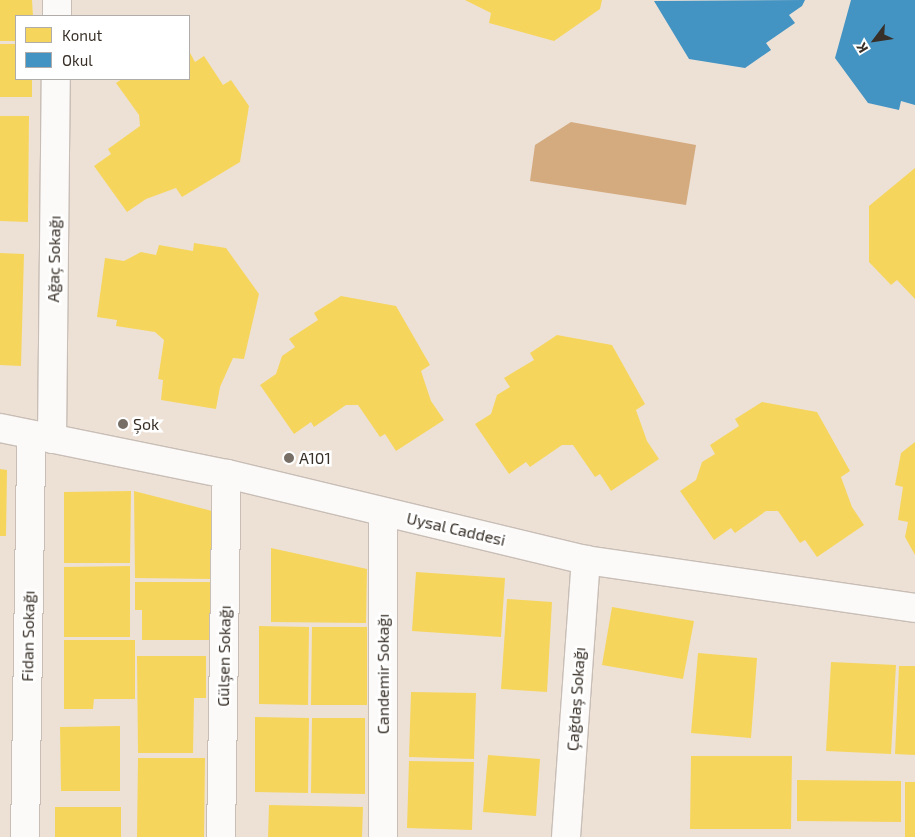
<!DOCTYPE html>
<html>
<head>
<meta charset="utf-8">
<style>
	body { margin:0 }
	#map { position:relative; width:915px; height:837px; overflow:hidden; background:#ede1d6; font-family:"Exo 2",sans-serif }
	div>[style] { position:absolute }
	.water>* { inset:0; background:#d4aa7f }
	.homes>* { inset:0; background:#f6d55c }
	.schools>* { inset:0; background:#4393c3 }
	.roads { filter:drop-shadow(1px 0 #c8beb6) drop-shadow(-1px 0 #c8beb6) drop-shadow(0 1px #c8beb6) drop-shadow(0 -1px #c8beb6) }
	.minor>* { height:28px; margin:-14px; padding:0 14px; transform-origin:14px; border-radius:14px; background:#fcfaf9 }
	.tertiary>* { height:28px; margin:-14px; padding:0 14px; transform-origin:14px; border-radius:14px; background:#fcfaf9 }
	.dots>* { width:14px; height:14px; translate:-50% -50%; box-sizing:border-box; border:2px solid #fff; border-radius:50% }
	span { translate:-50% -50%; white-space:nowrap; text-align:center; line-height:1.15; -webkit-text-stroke:5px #fff; paint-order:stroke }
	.street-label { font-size:16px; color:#383028 }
	.poi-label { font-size:16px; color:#383028 }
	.left { translate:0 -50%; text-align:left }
	.legend { position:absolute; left:15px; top:15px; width:175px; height:65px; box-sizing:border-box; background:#fff; border:1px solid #afaca9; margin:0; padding:6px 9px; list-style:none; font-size:15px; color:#383028 }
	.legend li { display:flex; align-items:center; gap:10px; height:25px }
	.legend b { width:25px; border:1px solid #afaca9 }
	.north { position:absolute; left:850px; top:15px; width:50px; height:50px; -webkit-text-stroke:4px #fff; paint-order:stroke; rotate:239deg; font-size:14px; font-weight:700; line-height:20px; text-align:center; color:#383028 }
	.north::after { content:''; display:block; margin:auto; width:18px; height:22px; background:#383028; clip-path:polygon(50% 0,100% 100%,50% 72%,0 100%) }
</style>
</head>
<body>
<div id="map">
	<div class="water">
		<i style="clip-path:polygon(571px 122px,696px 145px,686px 205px,530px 181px,535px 145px)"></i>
	</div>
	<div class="homes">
		<i style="clip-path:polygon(0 0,32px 0,33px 16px,16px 16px,16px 41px,0 41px)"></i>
		<i style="clip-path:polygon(465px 0,602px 0,600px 9px,554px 41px,489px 23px,491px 13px)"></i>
		<i style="clip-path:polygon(0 44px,16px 44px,16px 79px,32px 79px,32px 97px,0 97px)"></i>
		<i style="clip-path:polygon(189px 51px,195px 62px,204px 56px,223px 85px,231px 80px,249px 106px,240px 162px,182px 197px,176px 188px,146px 199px,127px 212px,94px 166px,111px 154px,108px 149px,140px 126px,139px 115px,116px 83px,122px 79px,189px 79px)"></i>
		<i style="clip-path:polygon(0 116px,29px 116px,28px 222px,0 221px)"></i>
		<i style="clip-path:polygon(915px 168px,915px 299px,897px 280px,891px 285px,869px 262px,869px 206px)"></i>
		<i style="clip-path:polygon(194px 243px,226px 248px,259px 294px,244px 359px,233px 358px,220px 387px,216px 409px,161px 400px,163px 380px,158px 379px,164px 340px,155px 332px,116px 326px,117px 320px,97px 317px,105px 258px,124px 261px,141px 252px,156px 255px,159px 245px,193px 251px)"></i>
		<i style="clip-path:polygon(0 253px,24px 254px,21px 366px,0 365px)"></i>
		<i style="clip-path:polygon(341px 296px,396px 306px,430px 365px,421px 371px,431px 401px,444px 420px,396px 451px,385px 434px,380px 437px,358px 405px,346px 405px,314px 427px,311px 422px,294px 434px,260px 385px,276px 374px,282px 356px,295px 347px,289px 339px,318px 320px,314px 313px)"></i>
		<i style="clip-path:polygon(557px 335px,612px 345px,645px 404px,636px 410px,647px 441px,659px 459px,611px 491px,600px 474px,595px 477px,573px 445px,562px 445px,530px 467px,526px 462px,509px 474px,475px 424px,491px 414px,497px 395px,510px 387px,504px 378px,534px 360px,530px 353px)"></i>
		<i style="clip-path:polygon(762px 402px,817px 412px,850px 471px,841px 477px,852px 507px,864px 525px,817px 557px,805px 540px,800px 543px,778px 511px,766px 511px,735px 533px,731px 528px,714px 540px,680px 491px,696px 480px,702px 462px,715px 454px,710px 445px,739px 426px,735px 419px)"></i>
		<i style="clip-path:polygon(915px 442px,915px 555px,905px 537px,908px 522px,898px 520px,903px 487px,895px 485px,901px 453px)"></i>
		<i style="clip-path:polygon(0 469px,7px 470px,6px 536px,0 536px)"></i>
		<i style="clip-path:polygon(131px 491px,130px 563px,64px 563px,64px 492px)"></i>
		<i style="clip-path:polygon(134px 491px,216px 512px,210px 579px,135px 578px)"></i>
		<i style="clip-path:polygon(271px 548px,367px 569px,366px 623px,271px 622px)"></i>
		<i style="clip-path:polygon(130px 566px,130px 637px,64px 637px,64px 567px)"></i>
		<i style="clip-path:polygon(416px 572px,505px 578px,501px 637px,412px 631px)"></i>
		<i style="clip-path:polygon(135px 582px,210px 582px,210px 640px,142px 640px,142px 610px,135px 610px)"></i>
		<i style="clip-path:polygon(507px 599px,552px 602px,547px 692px,501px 689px)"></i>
		<i style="clip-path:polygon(612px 607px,694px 621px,683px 679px,602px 665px)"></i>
		<i style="clip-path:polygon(259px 626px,309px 627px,308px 705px,259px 704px)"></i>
		<i style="clip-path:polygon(312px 627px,367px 627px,367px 705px,311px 705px)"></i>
		<i style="clip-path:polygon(64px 640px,135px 640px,135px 699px,94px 699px,93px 709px,64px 709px)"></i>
		<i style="clip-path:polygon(698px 653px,757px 658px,751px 738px,691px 733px)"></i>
		<i style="clip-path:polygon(137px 656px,206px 656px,206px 698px,194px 698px,193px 753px,138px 753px)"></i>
		<i style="clip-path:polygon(831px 662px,896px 665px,891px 754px,826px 751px)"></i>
		<i style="clip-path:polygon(899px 666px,915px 666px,915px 755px,895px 754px)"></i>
		<i style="clip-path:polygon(411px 692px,476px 693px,474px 759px,409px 757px)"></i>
		<i style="clip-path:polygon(255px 717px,309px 718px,308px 793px,255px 792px)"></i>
		<i style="clip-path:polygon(312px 718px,365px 718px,365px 794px,311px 793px)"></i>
		<i style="clip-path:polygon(120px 726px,120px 791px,61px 791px,60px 727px)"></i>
		<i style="clip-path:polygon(488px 755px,540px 759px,536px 816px,483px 812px)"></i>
		<i style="clip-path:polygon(691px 756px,792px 756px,791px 829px,690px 829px)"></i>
		<i style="clip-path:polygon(138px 758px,205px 758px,204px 837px,137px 837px)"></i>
		<i style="clip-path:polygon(409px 761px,474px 762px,472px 830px,407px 828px)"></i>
		<i style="clip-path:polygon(797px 780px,901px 781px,901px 822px,797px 821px)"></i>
		<i style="clip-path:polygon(905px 782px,915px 782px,915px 837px,905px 837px)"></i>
		<i style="clip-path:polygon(269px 805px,363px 807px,362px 837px,268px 837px)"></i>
		<i style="clip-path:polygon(55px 807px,121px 807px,121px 837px,55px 837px)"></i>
	</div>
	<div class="schools">
		<i style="clip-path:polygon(805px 0,802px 6px,789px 15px,795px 23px,766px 43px,771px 50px,745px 68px,689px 59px,654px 1px)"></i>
		<i style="clip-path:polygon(851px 0,915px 0,915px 105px,901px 101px,899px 110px,868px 103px,835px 58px)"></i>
	</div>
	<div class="roads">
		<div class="minor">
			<i style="left:57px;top:16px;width:16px;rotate:-90deg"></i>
			<i style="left:52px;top:439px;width:360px;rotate:-89.4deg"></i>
			<i style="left:25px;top:837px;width:402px;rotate:-89.1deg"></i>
			<i style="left:221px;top:837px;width:363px;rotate:-89.1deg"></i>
			<i style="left:383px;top:837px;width:325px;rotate:-90deg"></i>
			<i style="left:566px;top:837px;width:278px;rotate:-85.9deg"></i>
		</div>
		<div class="tertiary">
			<i style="left:0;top:428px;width:232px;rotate:11.5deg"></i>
			<i style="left:227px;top:474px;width:369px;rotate:13.5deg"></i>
			<i style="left:586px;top:560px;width:332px;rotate:8.3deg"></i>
		</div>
	</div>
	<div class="dots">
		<i style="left:123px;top:424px;background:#776e65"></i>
		<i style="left:289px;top:458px;background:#776e65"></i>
	</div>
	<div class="street-label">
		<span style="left:54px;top:259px;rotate:-89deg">Ağaç Sokağı</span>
		<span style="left:456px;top:529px;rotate:13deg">Uysal Caddesi</span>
		<span style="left:28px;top:636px;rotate:-89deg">Fidan Sokağı</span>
		<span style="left:224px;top:656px;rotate:-89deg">Gülşen Sokağı</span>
		<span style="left:383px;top:674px;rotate:-90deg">Candemir Sokağı</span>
		<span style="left:576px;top:699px;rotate:-86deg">Çağdaş Sokağı</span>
	</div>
	<div class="poi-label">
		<span class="left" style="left:133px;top:424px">Şok</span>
		<span class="left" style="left:299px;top:458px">A101</span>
	</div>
	<ul class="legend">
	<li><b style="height:14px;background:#f6d55c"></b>Konut</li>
	<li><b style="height:14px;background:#4393c3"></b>Okul</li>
	</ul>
	<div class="north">K</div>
</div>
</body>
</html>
